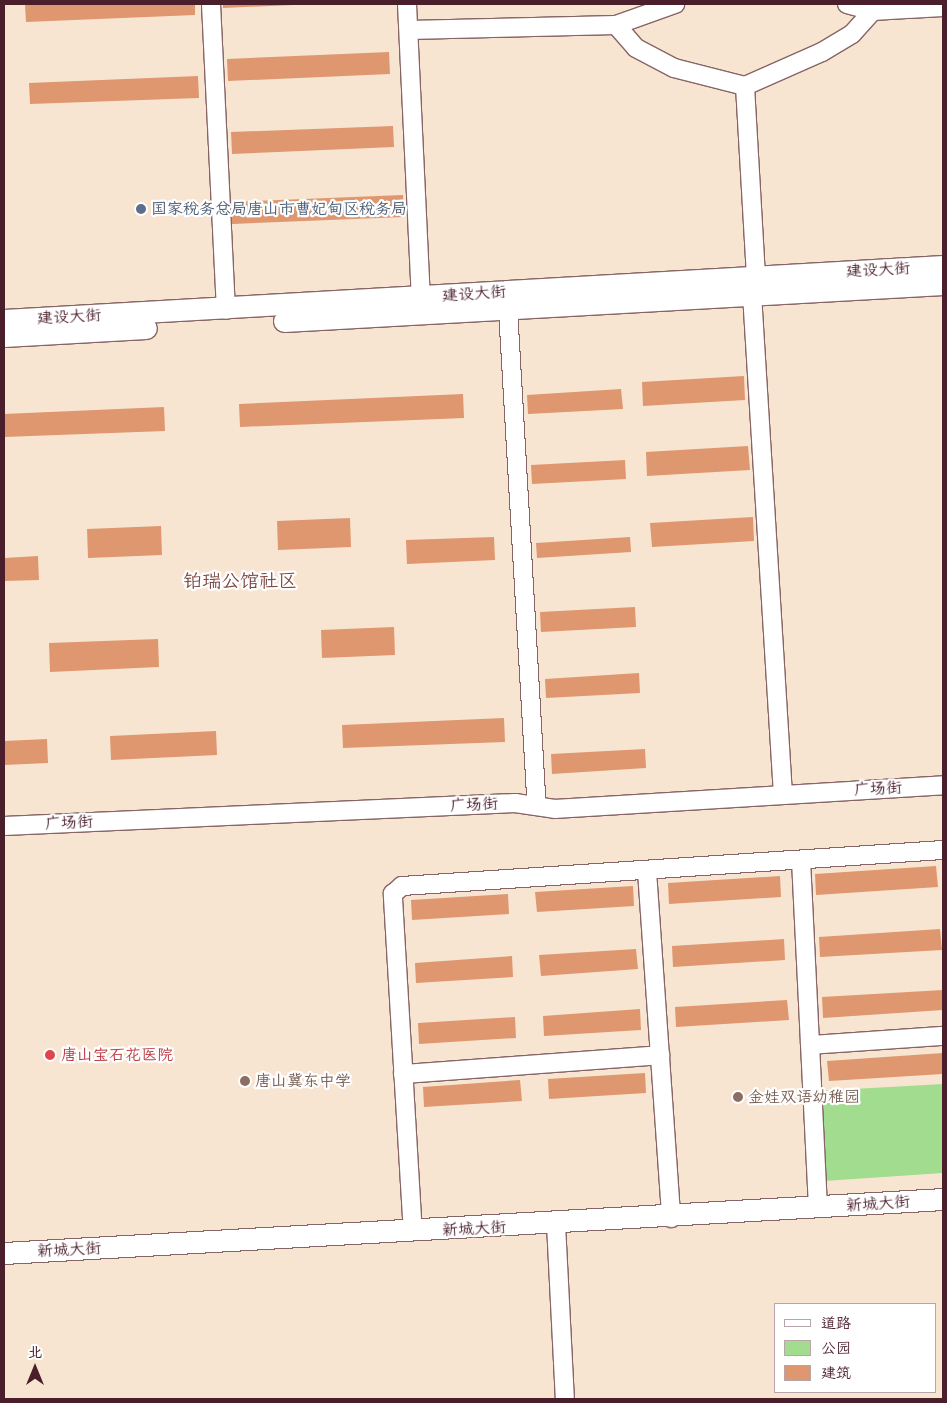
<!DOCTYPE html>
<html>
<head>
<meta charset="utf-8">
<style>
	body { margin:0 }
	#map { position:relative; width:947px; height:1403px; overflow:hidden; background:#f8e5d1; font-family:Pangolin,"LXGW WenKai TC",sans-serif }
	div>[style] { position:absolute }
	.green>* { inset:0; background:#a1dc8f }
	.building>* { inset:0; background:#de976f }
	.roads { filter:drop-shadow(1px 0 #876465) drop-shadow(-1px 0 #876465) drop-shadow(0 1px #876465) drop-shadow(0 -1px #876465) }
	.minor>* { height:18px; margin:-9px; padding:0 9px; transform-origin:9px; border-radius:9px; background:#fff }
	.major>* { height:21px; margin:-10.5px; padding:0 10.5px; transform-origin:10.5px; border-radius:10.5px; background:#fff }
	.dots>* { width:14px; height:14px; translate:-50% -50%; box-sizing:border-box; border:2px solid #fff; border-radius:50% }
	span { translate:-50% -50%; white-space:nowrap; text-align:center; line-height:1.15; -webkit-text-stroke:4.5px #fff; paint-order:stroke }
	.service-label { font-size:16px; color:#4e5e75 }
	.left { translate:0 -50%; text-align:left }
	.street-label { font-size:16px; color:#4a1f2b }
	.health-label { font-size:16px; color:#be3a42 }
	.education-label { font-size:16px; color:#785e54 }
	.quarter-label { font-size:19px; color:#7e4943 }
	.frame { position:absolute; inset:0; border:5px solid #4a1f2b; pointer-events:none }
	.legend { position:absolute; left:774px; top:1303px; width:162px; height:90px; box-sizing:border-box; background:#fff; border:1px solid #b7a5aa; margin:0; padding:6px 9px; list-style:none; font-size:15px; color:#4a1f2b }
	.legend li { display:flex; align-items:center; gap:10px; height:25px }
	.legend b { width:25px; border:1px solid #b7a5aa }
	.north { position:absolute; left:10px; top:1343px; width:50px; height:50px; -webkit-text-stroke:4px #fff; paint-order:stroke; rotate:0deg; font-size:14px; font-weight:700; line-height:20px; text-align:center; color:#4a1f2b }
	.north::after { content:''; display:block; margin:auto; width:18px; height:22px; background:#4a1f2b; clip-path:polygon(50% 0,100% 100%,50% 72%,0 100%) }
</style>
</head>
<body>
<div id="map">
	<div class="green">
		<i style="clip-path:polygon(943px 1084px,943px 1173px,824px 1181px,818px 1091px)"></i>
	</div>
	<div class="building">
		<i style="clip-path:polygon(25px 4px,195px 4px,195px 15px,26px 22px)"></i>
		<i style="clip-path:polygon(223px 4px,294px 4px,294px 5px,223px 8px)"></i>
		<i style="clip-path:polygon(389px 52px,390px 74px,228px 81px,227px 59px)"></i>
		<i style="clip-path:polygon(198px 76px,199px 98px,30px 104px,29px 83px)"></i>
		<i style="clip-path:polygon(393px 126px,394px 147px,232px 154px,231px 132px)"></i>
		<i style="clip-path:polygon(403px 195px,404px 217px,232px 224px,232px 202px)"></i>
		<i style="clip-path:polygon(744px 376px,745px 400px,643px 406px,642px 382px)"></i>
		<i style="clip-path:polygon(621px 389px,623px 409px,528px 414px,527px 395px)"></i>
		<i style="clip-path:polygon(463px 394px,464px 418px,240px 427px,239px 404px)"></i>
		<i style="clip-path:polygon(164px 407px,165px 431px,4px 437px,4px 414px)"></i>
		<i style="clip-path:polygon(748px 446px,750px 470px,647px 476px,646px 452px)"></i>
		<i style="clip-path:polygon(625px 460px,626px 479px,532px 484px,531px 465px)"></i>
		<i style="clip-path:polygon(753px 517px,754px 541px,652px 547px,650px 523px)"></i>
		<i style="clip-path:polygon(350px 518px,351px 547px,278px 550px,277px 521px)"></i>
		<i style="clip-path:polygon(161px 526px,162px 555px,88px 558px,87px 529px)"></i>
		<i style="clip-path:polygon(494px 537px,495px 560px,407px 564px,406px 540px)"></i>
		<i style="clip-path:polygon(630px 537px,631px 552px,537px 558px,536px 543px)"></i>
		<i style="clip-path:polygon(38px 556px,39px 580px,4px 581px,4px 558px)"></i>
		<i style="clip-path:polygon(635px 607px,636px 627px,541px 632px,540px 612px)"></i>
		<i style="clip-path:polygon(394px 627px,395px 655px,322px 658px,321px 630px)"></i>
		<i style="clip-path:polygon(158px 639px,159px 667px,50px 672px,49px 643px)"></i>
		<i style="clip-path:polygon(639px 673px,640px 693px,546px 698px,545px 679px)"></i>
		<i style="clip-path:polygon(504px 718px,505px 742px,343px 748px,342px 725px)"></i>
		<i style="clip-path:polygon(216px 731px,217px 755px,111px 760px,110px 736px)"></i>
		<i style="clip-path:polygon(47px 739px,48px 763px,4px 765px,4px 741px)"></i>
		<i style="clip-path:polygon(645px 749px,646px 768px,552px 774px,551px 754px)"></i>
		<i style="clip-path:polygon(936px 866px,938px 887px,816px 895px,815px 874px)"></i>
		<i style="clip-path:polygon(780px 876px,781px 897px,669px 904px,668px 883px)"></i>
		<i style="clip-path:polygon(633px 886px,634px 906px,537px 912px,535px 892px)"></i>
		<i style="clip-path:polygon(508px 894px,509px 914px,412px 920px,411px 900px)"></i>
		<i style="clip-path:polygon(940px 929px,942px 950px,820px 957px,819px 937px)"></i>
		<i style="clip-path:polygon(784px 939px,785px 960px,673px 967px,672px 946px)"></i>
		<i style="clip-path:polygon(636px 949px,638px 969px,541px 976px,539px 955px)"></i>
		<i style="clip-path:polygon(512px 956px,513px 977px,416px 983px,415px 963px)"></i>
		<i style="clip-path:polygon(943px 990px,943px 1010px,823px 1018px,822px 997px)"></i>
		<i style="clip-path:polygon(787px 1000px,789px 1020px,676px 1027px,675px 1007px)"></i>
		<i style="clip-path:polygon(640px 1009px,641px 1030px,544px 1036px,543px 1016px)"></i>
		<i style="clip-path:polygon(515px 1017px,516px 1038px,419px 1044px,418px 1023px)"></i>
		<i style="clip-path:polygon(943px 1053px,943px 1074px,829px 1081px,827px 1061px)"></i>
		<i style="clip-path:polygon(645px 1073px,646px 1093px,549px 1099px,548px 1079px)"></i>
		<i style="clip-path:polygon(520px 1080px,522px 1101px,424px 1107px,423px 1087px)"></i>
	</div>
	<div class="roads">
		<div class="minor">
			<i style="left:211px;top:4px;width:306px;rotate:87.2deg"></i>
			<i style="left:407px;top:4px;width:293px;rotate:87.3deg"></i>
			<i style="left:873px;top:11px;width:70px;rotate:-3.3deg"></i>
			<i style="left:616px;top:25px;width:63px;rotate:-19.6deg"></i>
			<i style="left:409px;top:30px;width:207px;rotate:-1.4deg"></i>
			<i style="left:616px;top:25px;width:30px;rotate:49deg"></i>
			<i style="left:636px;top:48px;width:43px;rotate:27.8deg"></i>
			<i style="left:674px;top:68px;width:73px;rotate:14.2deg"></i>
			<i style="left:745px;top:86px;width:84px;rotate:-23.8deg"></i>
			<i style="left:822px;top:52px;width:35px;rotate:-31deg"></i>
			<i style="left:852px;top:34px;width:31px;rotate:-48deg"></i>
			<i style="left:873px;top:11px;width:27px;rotate:-165deg"></i>
			<i style="left:745px;top:86px;width:190px;rotate:86.7deg"></i>
			<i style="left:752px;top:294px;width:502px;rotate:86.46deg"></i>
			<i style="left:508px;top:309px;width:498px;rotate:86.7deg"></i>
			<i style="left:4px;top:826px;width:512px;rotate:-2.58deg"></i>
			<i style="left:515px;top:803px;width:40px;rotate:8.5deg"></i>
			<i style="left:555px;top:809px;width:389px;rotate:-3.5deg"></i>
			<i style="left:801px;top:860px;width:348px;rotate:87.2deg"></i>
			<i style="left:647px;top:871px;width:348px;rotate:86deg"></i>
			<i style="left:810px;top:1045px;width:133px;rotate:-3.9deg"></i>
			<i style="left:403px;top:1074px;width:258px;rotate:-4.2deg"></i>
			<i style="left:412px;top:1218px;width:325px;rotate:-93.4deg"></i>
			<i style="left:393px;top:894px;width:12px;rotate:-42deg"></i>
			<i style="left:402px;top:886px;width:542px;rotate:-3.81deg"></i>
			<i style="left:556px;top:1224px;width:175px;rotate:87.1deg"></i>
		</div>
		<div class="major">
			<i style="left:4px;top:320px;width:941px;rotate:-3.29deg"></i>
			<i style="left:284px;top:321px;width:660px;rotate:-3.21deg"></i>
			<i style="left:4px;top:336px;width:142px;rotate:-3.2deg"></i>
			<i style="left:4px;top:1253px;width:941px;rotate:-3.29deg"></i>
		</div>
	</div>
	<div class="dots">
		<i style="left:141px;top:209px;background:#5c6f8a"></i>
		<i style="left:50px;top:1055px;background:#e0444e"></i>
		<i style="left:245px;top:1081px;background:#8d6e63"></i>
		<i style="left:738px;top:1097px;background:#8d6e63"></i>
	</div>
	<div class="service-label">
		<span class="left" style="left:151px;top:209px">国家税务总局唐山市曹妃甸区税务局</span>
	</div>
	<div class="street-label">
		<span style="left:878px;top:270px;rotate:-3deg">建设大街</span>
		<span style="left:474px;top:294px;rotate:-4deg">建设大街</span>
		<span style="left:69px;top:317px;rotate:-3deg">建设大街</span>
		<span style="left:878px;top:789px;rotate:-3deg">广场街</span>
		<span style="left:474px;top:805px;rotate:-3deg">广场街</span>
		<span style="left:69px;top:823px;rotate:-3deg">广场街</span>
		<span style="left:878px;top:1204px;rotate:-4deg">新城大街</span>
		<span style="left:474px;top:1229px;rotate:-3deg">新城大街</span>
		<span style="left:69px;top:1250px;rotate:-3deg">新城大街</span>
	</div>
	<div class="health-label">
		<span class="left" style="left:61px;top:1055px">唐山宝石花医院</span>
	</div>
	<div class="education-label">
		<span class="left" style="left:255px;top:1081px">唐山冀东中学</span>
		<span class="left" style="left:748px;top:1097px">金娃双语幼稚园</span>
	</div>
	<div class="quarter-label">
		<span style="left:240px;top:582px">铂瑞公馆社区</span>
	</div>
	<div class="frame"></div>
	<ul class="legend">
	<li><b style="height:6px;background:#fff"></b>道路</li>
	<li><b style="height:14px;background:#a1dc8f"></b>公园</li>
	<li><b style="height:14px;background:#de976f"></b>建筑</li>
	</ul>
	<div class="north">北</div>
</div>
</body>
</html>
